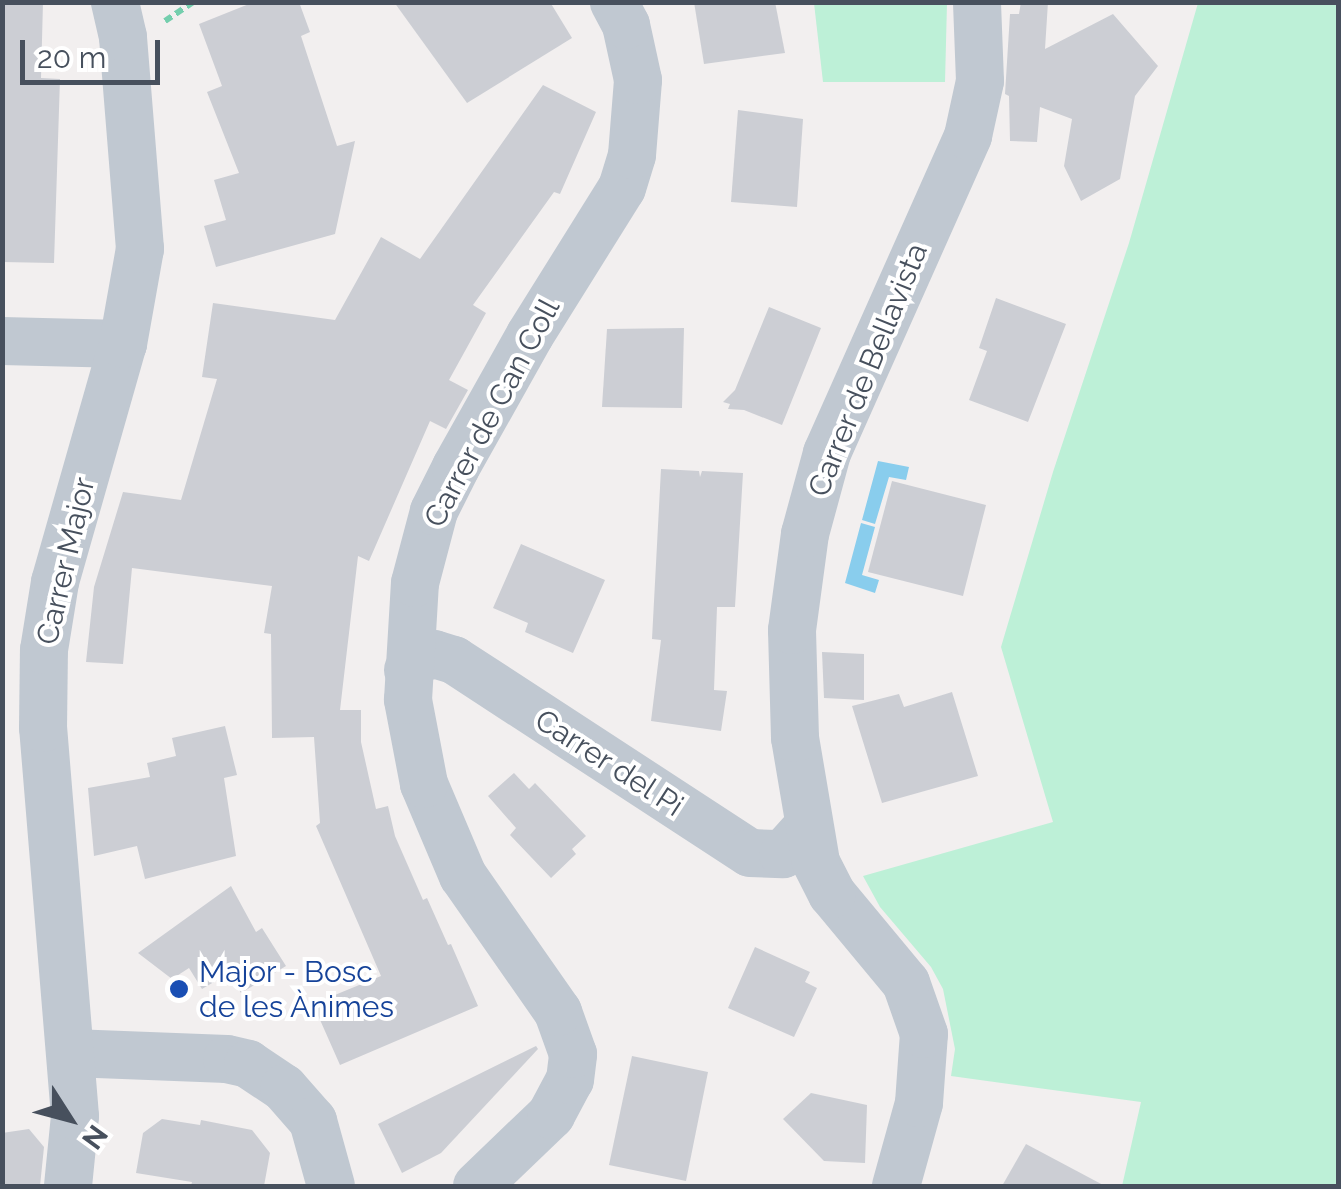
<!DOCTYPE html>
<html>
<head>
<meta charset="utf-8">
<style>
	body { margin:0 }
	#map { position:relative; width:1341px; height:1189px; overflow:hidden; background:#f2efef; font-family:Raleway,sans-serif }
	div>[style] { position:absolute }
	.green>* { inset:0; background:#bdf0d7 }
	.water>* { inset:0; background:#89cded }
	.building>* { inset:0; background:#ccced4 }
	.path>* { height:6px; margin-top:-3px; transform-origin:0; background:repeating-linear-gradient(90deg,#74cead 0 8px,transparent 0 13px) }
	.street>* { height:48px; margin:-24px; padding:0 24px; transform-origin:24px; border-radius:24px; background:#c0c8d1 }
	.dots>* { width:28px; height:28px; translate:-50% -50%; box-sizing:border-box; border:5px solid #fff; border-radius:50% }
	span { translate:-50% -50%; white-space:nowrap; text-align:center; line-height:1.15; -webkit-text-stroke:8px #fff; paint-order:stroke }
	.street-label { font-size:30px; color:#47505d }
	.transit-label { font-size:30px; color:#164399 }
	.left { translate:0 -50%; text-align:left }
	.frame { position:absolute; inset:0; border:5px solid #47505d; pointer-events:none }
	.north { position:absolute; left:20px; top:1069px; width:100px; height:100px; -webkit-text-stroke:8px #fff; paint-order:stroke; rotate:126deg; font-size:28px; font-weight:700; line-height:40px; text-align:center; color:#47505d }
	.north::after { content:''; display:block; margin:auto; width:35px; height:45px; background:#47505d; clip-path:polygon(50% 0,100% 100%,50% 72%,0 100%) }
	.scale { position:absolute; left:20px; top:40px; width:140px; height:45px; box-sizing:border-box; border:5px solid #47505d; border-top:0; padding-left:12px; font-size:30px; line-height:35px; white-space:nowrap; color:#47505d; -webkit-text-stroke:8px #fff; paint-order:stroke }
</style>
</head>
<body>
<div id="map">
	<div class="green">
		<i style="clip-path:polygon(814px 3px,947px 3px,945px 82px,823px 82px)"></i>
		<i style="clip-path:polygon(1198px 3px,1338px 3px,1338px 1186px,1122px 1186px,1141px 1102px,951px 1076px,955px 1049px,943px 989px,931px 967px,880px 907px,863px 876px,1053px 822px,1001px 647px,1053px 472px,1129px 243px)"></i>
	</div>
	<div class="water">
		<i style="clip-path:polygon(878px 461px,909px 467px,906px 480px,889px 477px,875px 524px,862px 520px)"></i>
		<i style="clip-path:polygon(861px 523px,875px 527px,862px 575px,879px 580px,875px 593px,845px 583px)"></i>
	</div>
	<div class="building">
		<i style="clip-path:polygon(2px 2px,43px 2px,41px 78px,60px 79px,54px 263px,2px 262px)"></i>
		<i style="clip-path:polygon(254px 2px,299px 2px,310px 32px,301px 36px,337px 146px,355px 141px,335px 234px,216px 267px,204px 226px,226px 220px,214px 180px,239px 173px,207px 92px,222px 86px,199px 24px)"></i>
		<i style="clip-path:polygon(394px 2px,550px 2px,572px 38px,467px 103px)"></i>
		<i style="clip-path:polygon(694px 2px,775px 2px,785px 53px,704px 64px)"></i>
		<i style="clip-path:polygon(1021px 2px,1048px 2px,1045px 49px,1113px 14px,1158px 66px,1135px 96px,1120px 179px,1081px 201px,1064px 166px,1072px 119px,1040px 107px,1037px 142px,1010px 141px,1009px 96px,1005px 94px,1010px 14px,1019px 14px)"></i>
		<i style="clip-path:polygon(543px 85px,596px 112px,560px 194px,554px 192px,473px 305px,486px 313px,449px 380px,468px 390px,446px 429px,430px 421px,369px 561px,358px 556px,340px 710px,361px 710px,361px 742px,376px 809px,388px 806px,395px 836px,423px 900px,427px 898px,448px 945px,451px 944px,478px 1006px,340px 1065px,313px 1004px,381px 976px,316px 826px,320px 823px,314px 737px,272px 738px,271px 634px,264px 633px,272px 586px,132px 568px,123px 664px,86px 662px,94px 587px,123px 492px,181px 500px,217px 379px,202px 377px,213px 303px,335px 320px,381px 237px,420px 259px)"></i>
		<i style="clip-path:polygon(738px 110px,803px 119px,797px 207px,731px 202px)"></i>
		<i style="clip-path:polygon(996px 298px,1066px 324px,1028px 422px,969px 400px,987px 351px,979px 348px)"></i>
		<i style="clip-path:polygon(769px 307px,821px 328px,782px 425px,744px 410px,728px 409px,730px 404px,723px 402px,735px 390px)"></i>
		<i style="clip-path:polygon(684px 328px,682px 408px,602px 407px,607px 329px)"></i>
		<i style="clip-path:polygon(661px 469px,699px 471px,700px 477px,702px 471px,743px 473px,735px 607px,717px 607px,714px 690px,727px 691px,721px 731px,651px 721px,661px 640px,652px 639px)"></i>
		<i style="clip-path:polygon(892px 481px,986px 505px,963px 596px,868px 572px)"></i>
		<i style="clip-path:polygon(521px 544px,605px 580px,573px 653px,525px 632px,528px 623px,493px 608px)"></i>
		<i style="clip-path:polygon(822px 652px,864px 654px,864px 700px,824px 698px)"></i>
		<i style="clip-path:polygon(952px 692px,978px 776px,882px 803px,852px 706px,899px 694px,904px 707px)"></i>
		<i style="clip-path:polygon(225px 726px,237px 775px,224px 778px,236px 856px,145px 879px,137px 846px,94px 856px,88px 788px,150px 777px,147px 763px,176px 756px,172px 738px)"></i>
		<i style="clip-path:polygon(514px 773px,529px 789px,535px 783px,586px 836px,572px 849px,576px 854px,551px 878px,510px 835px,516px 828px,488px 796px)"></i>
		<i style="clip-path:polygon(231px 886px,256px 932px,262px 928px,286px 966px,241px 993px,229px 973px,202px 989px,189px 968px,172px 979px,138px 953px)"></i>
		<i style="clip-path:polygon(755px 947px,810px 972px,805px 982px,817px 988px,794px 1037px,728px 1008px)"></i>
		<i style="clip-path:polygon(536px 1046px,538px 1049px,441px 1153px,402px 1173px,378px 1124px)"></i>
		<i style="clip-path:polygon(632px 1056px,708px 1072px,686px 1181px,609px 1165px)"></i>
		<i style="clip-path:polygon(811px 1093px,867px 1105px,865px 1163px,824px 1161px,783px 1119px)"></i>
		<i style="clip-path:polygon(162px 1119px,200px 1125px,201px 1120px,252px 1130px,270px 1153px,264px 1186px,191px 1186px,192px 1182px,136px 1173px,143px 1133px)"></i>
		<i style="clip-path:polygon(29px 1129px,44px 1147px,40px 1186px,2px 1186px,2px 1133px)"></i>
		<i style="clip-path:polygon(1026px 1144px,1105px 1186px,1002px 1186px)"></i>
	</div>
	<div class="path">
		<i style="left:165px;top:21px;width:34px;rotate:-34deg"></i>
	</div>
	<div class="street">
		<i style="left:2px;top:341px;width:121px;rotate:1.4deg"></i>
		<i style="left:408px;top:670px;width:16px;rotate:-45deg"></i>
		<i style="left:419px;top:659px;width:16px;rotate:-18deg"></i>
		<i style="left:434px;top:654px;width:21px;rotate:17deg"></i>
		<i style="left:454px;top:660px;width:353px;rotate:33.1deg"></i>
		<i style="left:750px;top:853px;width:33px;rotate:2deg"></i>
		<i style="left:783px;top:854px;width:38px;rotate:-48deg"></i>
		<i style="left:71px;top:1053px;width:156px;rotate:2.2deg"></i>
		<i style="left:227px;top:1059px;width:22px;rotate:13deg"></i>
		<i style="left:248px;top:1064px;width:43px;rotate:33.7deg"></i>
		<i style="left:284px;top:1088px;width:44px;rotate:48.7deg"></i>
		<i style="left:313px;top:1121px;width:67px;rotate:74.5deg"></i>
		<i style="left:68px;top:1186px;width:70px;rotate:-84.3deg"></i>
		<i style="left:75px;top:1116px;width:389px;rotate:-94.7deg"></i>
		<i style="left:43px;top:728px;width:78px;rotate:-89.3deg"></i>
		<i style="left:44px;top:650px;width:69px;rotate:-80.8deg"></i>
		<i style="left:55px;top:582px;width:248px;rotate:-74.1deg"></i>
		<i style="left:123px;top:344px;width:97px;rotate:-79.9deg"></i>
		<i style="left:140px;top:249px;width:213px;rotate:-94.6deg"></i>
		<i style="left:123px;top:37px;width:36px;rotate:-103deg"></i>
		<i style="left:477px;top:1186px;width:103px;rotate:-43.8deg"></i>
		<i style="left:551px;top:1115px;width:40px;rotate:-62deg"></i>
		<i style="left:570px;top:1080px;width:26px;rotate:-83deg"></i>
		<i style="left:573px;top:1054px;width:45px;rotate:-109.7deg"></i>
		<i style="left:558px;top:1012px;width:166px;rotate:-124.9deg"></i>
		<i style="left:463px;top:876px;width:100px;rotate:-113deg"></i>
		<i style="left:424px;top:784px;width:86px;rotate:-100.8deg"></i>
		<i style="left:408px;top:700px;width:117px;rotate:-86.6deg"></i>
		<i style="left:415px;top:583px;width:74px;rotate:-75.2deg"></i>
		<i style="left:434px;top:511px;width:49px;rotate:-63.4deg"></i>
		<i style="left:456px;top:467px;width:151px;rotate:-60.7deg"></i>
		<i style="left:530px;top:335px;width:173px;rotate:-58deg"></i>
		<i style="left:622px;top:188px;width:34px;rotate:-73deg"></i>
		<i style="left:632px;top:155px;width:75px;rotate:-85.4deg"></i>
		<i style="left:638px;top:80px;width:56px;rotate:-102.3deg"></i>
		<i style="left:626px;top:25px;width:26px;rotate:-118deg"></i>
		<i style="left:896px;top:1186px;width:86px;rotate:-74.5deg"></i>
		<i style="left:919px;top:1103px;width:69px;rotate:-85.9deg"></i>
		<i style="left:924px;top:1034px;width:54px;rotate:-109.4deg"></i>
		<i style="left:906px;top:983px;width:116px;rotate:-129.7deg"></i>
		<i style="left:832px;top:894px;width:36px;rotate:-117deg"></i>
		<i style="left:816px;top:862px;width:126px;rotate:-99.6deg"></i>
		<i style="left:795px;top:738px;width:108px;rotate:-91.6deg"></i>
		<i style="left:792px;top:630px;width:97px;rotate:-82.3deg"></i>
		<i style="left:805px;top:534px;width:84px;rotate:-74.8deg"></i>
		<i style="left:827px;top:453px;width:347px;rotate:-66deg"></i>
		<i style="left:968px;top:136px;width:56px;rotate:-77.7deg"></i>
		<i style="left:980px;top:81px;width:79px;rotate:-92.2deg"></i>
	</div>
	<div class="dots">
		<i style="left:179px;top:989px;background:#1a4fb4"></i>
	</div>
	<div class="street-label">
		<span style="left:868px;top:370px;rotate:-68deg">Carrer de Bellavista</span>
		<span style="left:492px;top:413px;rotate:-62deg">Carrer de Can Coll</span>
		<span style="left:66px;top:561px;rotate:-77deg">Carrer Major</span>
		<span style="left:609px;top:763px;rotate:33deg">Carrer del Pi</span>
	</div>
	<div class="transit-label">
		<span class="left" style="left:199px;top:989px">Major - Bosc<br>de les Ànimes</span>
	</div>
	<div class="frame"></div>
	<div class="north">N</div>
	<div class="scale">20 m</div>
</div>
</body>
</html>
